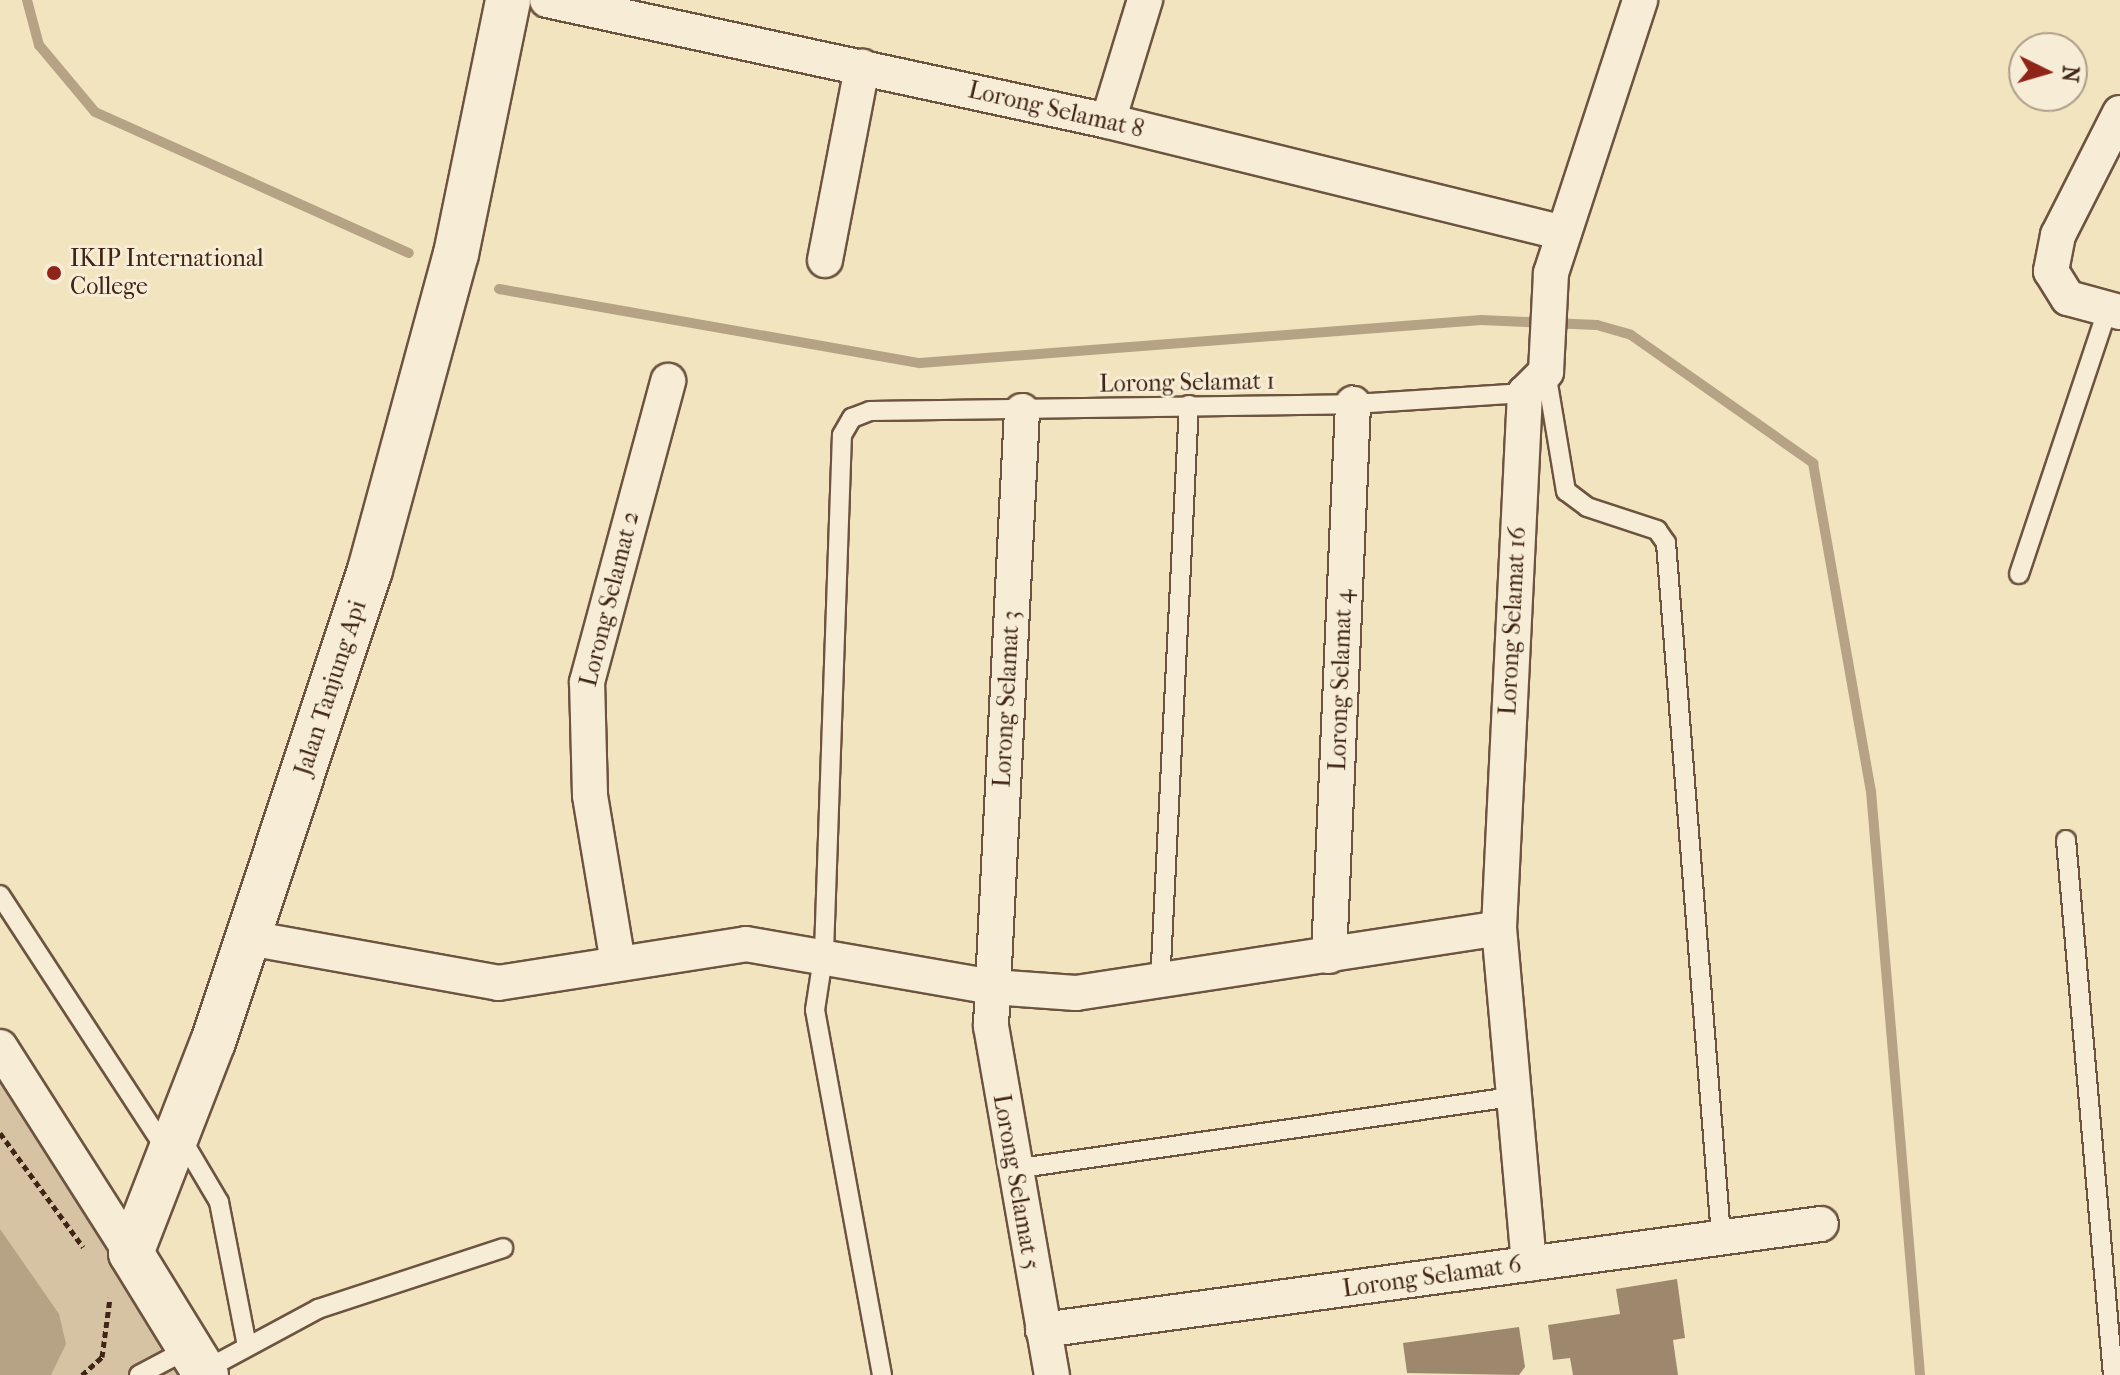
<!DOCTYPE html>
<html>
<head>
<meta charset="utf-8">
<style>
	body { margin:0 }
	#map { position:relative; width:2120px; height:1375px; overflow:hidden; background:#f3e4c0; font-family:"IM FELL French Canon",serif }
	div>[style] { position:absolute }
	.green>* { inset:0; background:#d5c3a3 }
	.water>* { inset:0; background:#b6a386 }
	.stream>* { height:10px; margin:-5px; padding:0 5px; transform-origin:5px; border-radius:5px; background:#b6a386 }
	.building>* { inset:0; background:#9d886e }
	.path>* { height:5px; margin-top:-2.5px; transform-origin:0; background:repeating-linear-gradient(90deg,#402415 0 6px,transparent 0 10px) }
	.roads { filter:drop-shadow(2px 0 #6d5440) drop-shadow(-2px 0 #6d5440) drop-shadow(0 2px #6d5440) drop-shadow(0 -2px #6d5440) }
	.lane>* { height:18px; margin:-9px; padding:0 9px; transform-origin:9px; border-radius:9px; background:#f7edd6 }
	.street>* { height:34px; margin:-17px; padding:0 17px; transform-origin:17px; border-radius:17px; background:#f7edd6 }
	.secondary>* { height:44px; margin:-22px; padding:0 22px; transform-origin:22px; border-radius:22px; background:#f7edd6 }
	.dots>* { width:22px; height:22px; translate:-50% -50%; box-sizing:border-box; border:4px solid #f7edd6; border-radius:50% }
	span { translate:-50% -50%; white-space:nowrap; text-align:center; line-height:1.15; -webkit-text-stroke:6px #f7edd6; paint-order:stroke }
	.street-label { font-size:24px; color:#402415 }
	.poi-label { font-size:24px; color:#402415 }
	.left { translate:0 -50%; text-align:left }
	.north { position:absolute; left:2008px; top:32px; width:80px; height:80px; box-sizing:border-box; background:#f7edd6; border:2px solid #ae9d89; border-radius:50%; rotate:95deg; font-size:22px; font-weight:700; line-height:32px; text-align:center; color:#402415 }
	.north::after { content:''; display:block; margin:auto; width:28px; height:36px; background:#8f2418; clip-path:polygon(50% 0,100% 100%,50% 72%,0 100%) }
</style>
</head>
<body>
<div id="map">
	<div class="green">
		<i style="clip-path:polygon(0 1072px,139px 1289px,181px 1375px,0 1375px)"></i>
	</div>
	<div class="water">
		<i style="clip-path:polygon(0 1229px,59px 1314px,66px 1344px,51px 1375px,0 1375px)"></i>
	</div>
	<div class="stream">
		<i style="left:27px;top:0;width:47px;rotate:75.1deg"></i>
		<i style="left:39px;top:45px;width:87px;rotate:50.1deg"></i>
		<i style="left:95px;top:112px;width:344px;rotate:24.2deg"></i>
		<i style="left:499px;top:289px;width:427px;rotate:10deg"></i>
		<i style="left:920px;top:363px;width:563px;rotate:-4.38deg"></i>
		<i style="left:1481px;top:320px;width:116px;rotate:2.5deg"></i>
		<i style="left:1597px;top:325px;width:35px;rotate:16deg"></i>
		<i style="left:1631px;top:335px;width:223px;rotate:35.1deg"></i>
		<i style="left:1813px;top:463px;width:333px;rotate:80deg"></i>
		<i style="left:1871px;top:791px;width:586px;rotate:85.2deg"></i>
	</div>
	<div class="building">
		<i style="clip-path:polygon(1677px 1279px,1685px 1338px,1673px 1340px,1678px 1375px,1573px 1375px,1570px 1358px,1553px 1360px,1548px 1325px,1620px 1314px,1616px 1289px)"></i>
		<i style="clip-path:polygon(1519px 1327px,1525px 1367px,1519px 1375px,1407px 1373px,1403px 1343px)"></i>
	</div>
	<div class="path">
		<i style="left:0;top:1133px;width:141px;rotate:53.9deg"></i>
		<i style="left:82px;top:1375px;width:27px;rotate:-42deg"></i>
		<i style="left:102px;top:1357px;width:60px;rotate:-82.3deg"></i>
	</div>
	<div class="roads">
		<div class="lane">
			<i style="left:1546px;top:372px;width:121px;rotate:80.5deg"></i>
			<i style="left:1566px;top:491px;width:26px;rotate:37deg"></i>
			<i style="left:1587px;top:507px;width:74px;rotate:18.2deg"></i>
			<i style="left:1657px;top:530px;width:16px;rotate:55deg"></i>
			<i style="left:1666px;top:543px;width:695px;rotate:85.46deg"></i>
			<i style="left:2019px;top:574px;width:277px;rotate:-71.5deg"></i>
			<i style="left:2066px;top:840px;width:537px;rotate:84.98deg"></i>
			<i style="left:0;top:895px;width:306px;rotate:56.9deg"></i>
			<i style="left:1160px;top:985px;width:581px;rotate:-87.14deg"></i>
			<i style="left:180px;top:1136px;width:77px;rotate:59.4deg"></i>
			<i style="left:219px;top:1202px;width:147px;rotate:79deg"></i>
			<i style="left:1014px;top:1169px;width:502px;rotate:-8.24deg"></i>
			<i style="left:203px;top:1371px;width:131px;rotate:-28.3deg"></i>
			<i style="left:318px;top:1309px;width:195px;rotate:-18.2deg"></i>
			<i style="left:139px;top:1375px;width:55px;rotate:-28deg"></i>
			<i style="left:882px;top:1375px;width:371px;rotate:-100.4deg"></i>
			<i style="left:815px;top:1010px;width:59px;rotate:-81.2deg"></i>
			<i style="left:824px;top:952px;width:517px;rotate:-88.01deg"></i>
			<i style="left:842px;top:435px;width:20px;rotate:-60deg"></i>
			<i style="left:852px;top:418px;width:19px;rotate:-21deg"></i>
			<i style="left:870px;top:411px;width:483px;rotate:-0.8deg"></i>
			<i style="left:1353px;top:404px;width:172px;rotate:-3.7deg"></i>
		</div>
		<div class="street">
			<i style="left:547px;top:0;width:574px;rotate:12.17deg"></i>
			<i style="left:1108px;top:121px;width:469px;rotate:13.8deg"></i>
			<i style="left:2120px;top:113px;width:137px;rotate:116.9deg"></i>
			<i style="left:2058px;top:235px;width:37px;rotate:101deg"></i>
			<i style="left:2051px;top:271px;width:32px;rotate:58deg"></i>
			<i style="left:2068px;top:298px;width:54px;rotate:15.1deg"></i>
			<i style="left:1108px;top:121px;width:127px;rotate:-73deg"></i>
			<i style="left:825px;top:260px;width:197px;rotate:-79.1deg"></i>
			<i style="left:1022px;top:411px;width:616px;rotate:92.89deg"></i>
			<i style="left:991px;top:1026px;width:354px;rotate:80.1deg"></i>
			<i style="left:249px;top:938px;width:253px;rotate:10.2deg"></i>
			<i style="left:498px;top:983px;width:251px;rotate:-8.9deg"></i>
			<i style="left:746px;top:944px;width:250px;rotate:9.9deg"></i>
			<i style="left:992px;top:987px;width:84px;rotate:4.1deg"></i>
			<i style="left:1076px;top:993px;width:428px;rotate:-8.7deg"></i>
			<i style="left:1329px;top:956px;width:553px;rotate:-87.51deg"></i>
			<i style="left:618px;top:963px;width:170px;rotate:-99.5deg"></i>
			<i style="left:590px;top:795px;width:113px;rotate:-91.5deg"></i>
			<i style="left:587px;top:682px;width:312px;rotate:-74.9deg"></i>
			<i style="left:0;top:1047px;width:244px;rotate:57.5deg"></i>
			<i style="left:1529px;top:1264px;width:337px;rotate:-95.1deg"></i>
			<i style="left:1499px;top:928px;width:536px;rotate:-87.22deg"></i>
			<i style="left:1525px;top:393px;width:30px;rotate:-45deg"></i>
			<i style="left:1546px;top:372px;width:99px;rotate:-87.1deg"></i>
			<i style="left:1551px;top:273px;width:287px;rotate:-71.9deg"></i>
			<i style="left:1043px;top:1330px;width:785px;rotate:-7.76deg"></i>
		</div>
		<div class="secondary">
			<i style="left:206px;top:1375px;width:143px;rotate:-121.6deg"></i>
			<i style="left:131px;top:1253px;width:226px;rotate:-68.8deg"></i>
			<i style="left:213px;top:1042px;width:497px;rotate:-71.6deg"></i>
			<i style="left:370px;top:570px;width:327px;rotate:-74.8deg"></i>
			<i style="left:456px;top:254px;width:259px;rotate:-78.4deg"></i>
		</div>
	</div>
	<div class="dots">
		<i style="left:54px;top:273px;background:#8f2418"></i>
	</div>
	<div class="street-label">
		<span style="left:1056px;top:110px;rotate:13deg">Lorong Selamat 8</span>
		<span style="left:1187px;top:383px;rotate:-1deg">Lorong Selamat 1</span>
		<span style="left:610px;top:599px;rotate:-76deg">Lorong Selamat 2</span>
		<span style="left:1513px;top:621px;rotate:-87deg">Lorong Selamat 16</span>
		<span style="left:1341px;top:680px;rotate:-88deg">Lorong Selamat 4</span>
		<span style="left:331px;top:688px;rotate:-72deg">Jalan Tanjung Api</span>
		<span style="left:1007px;top:699px;rotate:-87deg">Lorong Selamat 3</span>
		<span style="left:1016px;top:1182px;rotate:80deg">Lorong Selamat 5</span>
		<span style="left:1432px;top:1277px;rotate:-8deg">Lorong Selamat 6</span>
	</div>
	<div class="poi-label">
		<span class="left" style="left:70px;top:273px">IKIP International<br>College</span>
	</div>
	<div class="north">N</div>
</div>
</body>
</html>
